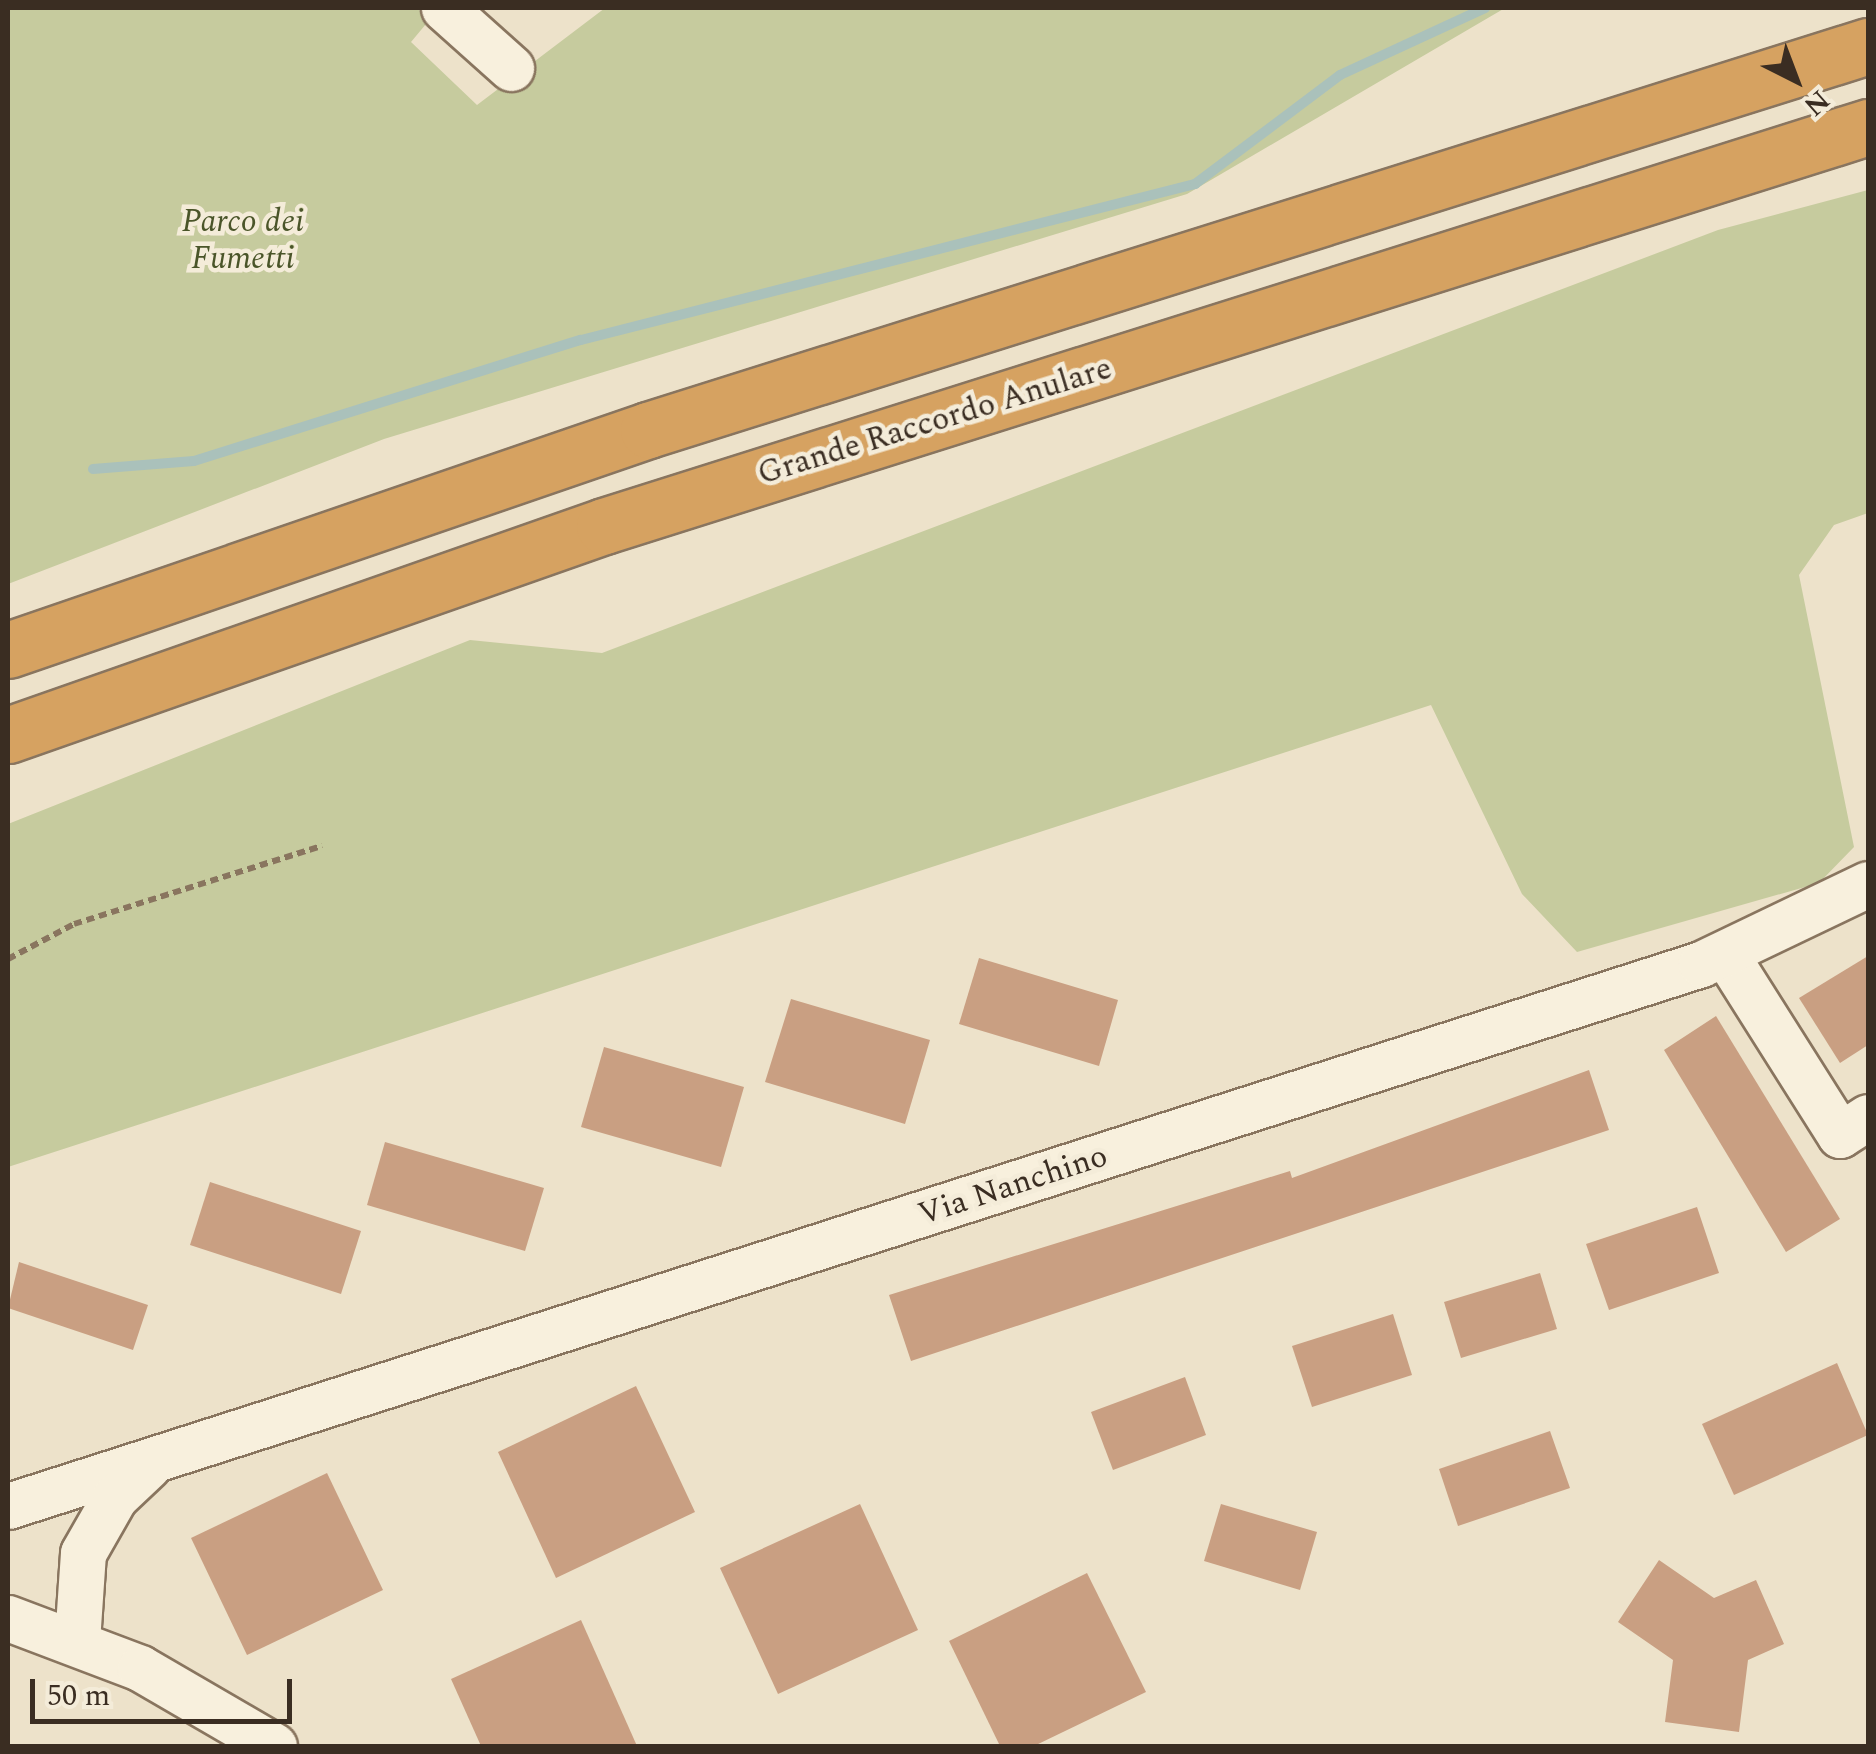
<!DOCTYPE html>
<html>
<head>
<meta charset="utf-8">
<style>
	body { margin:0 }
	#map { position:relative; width:1876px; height:1754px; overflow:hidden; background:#ede2ca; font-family:Spectral,serif }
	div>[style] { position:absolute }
	.green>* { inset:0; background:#c6cb9e }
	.stream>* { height:10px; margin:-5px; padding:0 5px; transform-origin:5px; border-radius:5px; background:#aac1bb }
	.building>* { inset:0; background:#c99f82 }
	.path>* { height:6px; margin-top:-3px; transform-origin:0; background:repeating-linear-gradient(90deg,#89755f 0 8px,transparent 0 13px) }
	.roads { filter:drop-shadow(2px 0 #89755f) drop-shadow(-2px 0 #89755f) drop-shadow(0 2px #89755f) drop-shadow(0 -2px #89755f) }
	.minor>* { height:45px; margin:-22.5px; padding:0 22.5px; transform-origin:22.5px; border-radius:22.5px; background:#f8f0dd }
	.highway>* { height:55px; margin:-27.5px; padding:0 27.5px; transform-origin:27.5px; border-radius:27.5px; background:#d6a261 }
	span { translate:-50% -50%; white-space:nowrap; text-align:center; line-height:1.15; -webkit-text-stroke:9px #f4ecd9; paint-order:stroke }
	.park-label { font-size:32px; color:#4a5529; font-style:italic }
	.street-label { font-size:32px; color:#3a2d22 }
	.frame { position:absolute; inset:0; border:10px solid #3a2d22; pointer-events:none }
	.north { position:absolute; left:1746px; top:30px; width:100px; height:100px; -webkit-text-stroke:8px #f4ecd9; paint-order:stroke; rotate:138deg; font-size:28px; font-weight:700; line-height:40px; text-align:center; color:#3a2d22 }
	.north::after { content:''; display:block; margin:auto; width:35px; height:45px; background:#3a2d22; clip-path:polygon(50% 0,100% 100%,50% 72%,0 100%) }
	.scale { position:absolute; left:30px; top:1679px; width:262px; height:45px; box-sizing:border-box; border:5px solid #3a2d22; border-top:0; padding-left:12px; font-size:30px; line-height:35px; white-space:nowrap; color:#3a2d22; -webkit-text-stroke:8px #f4ecd9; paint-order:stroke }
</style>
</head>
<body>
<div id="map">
	<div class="green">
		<i style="clip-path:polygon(8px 8px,416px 8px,431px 18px,411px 42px,477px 105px,605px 8px,1505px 8px,1187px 194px,384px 439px,8px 584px)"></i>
		<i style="clip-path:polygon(1868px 190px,1868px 513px,1834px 525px,1799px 575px,1854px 847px,1819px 883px,1577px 952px,1522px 894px,1431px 705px,8px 1167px,8px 824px,470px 640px,602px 653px,1718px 230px)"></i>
	</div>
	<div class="stream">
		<i style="left:93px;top:469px;width:101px;rotate:-4.5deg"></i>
		<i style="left:194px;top:461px;width:405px;rotate:-17.4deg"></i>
		<i style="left:581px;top:340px;width:634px;rotate:-14.26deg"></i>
		<i style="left:1195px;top:184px;width:181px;rotate:-36.9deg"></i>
		<i style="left:1340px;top:75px;width:160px;rotate:-24.8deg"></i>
	</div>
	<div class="building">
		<i style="clip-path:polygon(1868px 956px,1868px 1045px,1840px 1063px,1799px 998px)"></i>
		<i style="clip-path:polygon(979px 958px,1118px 1000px,1099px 1066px,959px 1024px)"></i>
		<i style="clip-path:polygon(791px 999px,930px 1040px,905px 1124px,765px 1082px)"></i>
		<i style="clip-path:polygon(1716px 1016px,1840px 1219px,1786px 1252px,1664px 1050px)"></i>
		<i style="clip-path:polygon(604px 1047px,744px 1087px,721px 1167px,581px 1127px)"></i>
		<i style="clip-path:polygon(1589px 1070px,1609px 1130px,911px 1361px,889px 1295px,1290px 1171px,1292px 1178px)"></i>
		<i style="clip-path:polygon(385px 1142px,544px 1188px,525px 1251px,367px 1205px)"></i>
		<i style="clip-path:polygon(210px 1182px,361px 1231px,341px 1294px,190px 1245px)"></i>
		<i style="clip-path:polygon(1697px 1207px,1719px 1273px,1609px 1310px,1586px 1244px)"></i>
		<i style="clip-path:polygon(19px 1262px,148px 1305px,133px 1350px,8px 1308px)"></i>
		<i style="clip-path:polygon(1540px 1273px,1557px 1329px,1461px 1358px,1444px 1302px)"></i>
		<i style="clip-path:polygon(1393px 1314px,1412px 1375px,1312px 1407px,1292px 1346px)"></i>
		<i style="clip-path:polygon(1837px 1363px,1868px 1435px,1734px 1495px,1702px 1424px)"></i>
		<i style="clip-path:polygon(1185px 1377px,1206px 1435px,1113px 1470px,1091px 1412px)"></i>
		<i style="clip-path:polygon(636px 1386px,695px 1512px,556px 1578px,498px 1452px)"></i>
		<i style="clip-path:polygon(1550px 1431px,1570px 1488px,1458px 1526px,1439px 1469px)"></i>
		<i style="clip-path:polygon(327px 1473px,383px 1590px,247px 1655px,191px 1538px)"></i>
		<i style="clip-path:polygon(860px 1504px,918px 1630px,778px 1694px,720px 1568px)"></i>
		<i style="clip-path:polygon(1221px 1504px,1317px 1532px,1300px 1590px,1204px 1561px)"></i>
		<i style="clip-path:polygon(1659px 1560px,1714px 1598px,1756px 1580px,1784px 1644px,1748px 1660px,1739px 1732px,1665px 1722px,1673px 1660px,1618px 1622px)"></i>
		<i style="clip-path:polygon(1087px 1573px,1146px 1692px,1034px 1746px,1000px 1746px,949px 1641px)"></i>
		<i style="clip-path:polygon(581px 1620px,637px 1746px,481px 1746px,451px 1679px)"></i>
	</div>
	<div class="path">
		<i style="left:8px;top:959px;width:75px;rotate:-27.9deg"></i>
		<i style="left:74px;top:924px;width:260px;rotate:-17.5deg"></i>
	</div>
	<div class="roads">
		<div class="minor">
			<i style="left:444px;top:8px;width:90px;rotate:41.8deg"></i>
			<i style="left:1726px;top:955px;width:213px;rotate:57.7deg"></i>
			<i style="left:1840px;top:1135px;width:33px;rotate:-33deg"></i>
			<i style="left:8px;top:1506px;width:1778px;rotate:-17.75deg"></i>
			<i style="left:1701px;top:964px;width:185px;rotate:-25.6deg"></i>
			<i style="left:8px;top:1618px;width:141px;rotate:20.7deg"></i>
			<i style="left:140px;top:1668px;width:155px;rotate:30.2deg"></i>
			<i style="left:77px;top:1641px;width:88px;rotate:-86.1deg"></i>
			<i style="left:83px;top:1553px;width:64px;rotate:-60.3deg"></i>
			<i style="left:115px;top:1497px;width:44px;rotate:-43.2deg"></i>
		</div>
		<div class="highway">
			<i style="left:8px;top:650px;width:677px;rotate:-18.97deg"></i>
			<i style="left:648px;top:430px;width:1279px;rotate:-17.47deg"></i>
			<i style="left:8px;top:735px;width:632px;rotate:-19.32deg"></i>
			<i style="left:604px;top:526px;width:1325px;rotate:-17.52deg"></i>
		</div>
	</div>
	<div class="park-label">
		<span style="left:243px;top:241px">Parco dei<br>Fumetti</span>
	</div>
	<div class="street-label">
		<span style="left:935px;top:422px;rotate:-17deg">Grande Raccordo Anulare</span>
		<span style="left:1013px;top:1186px;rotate:-18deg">Via Nanchino</span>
	</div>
	<div class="frame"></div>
	<div class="north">N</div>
	<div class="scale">50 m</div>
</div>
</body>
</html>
